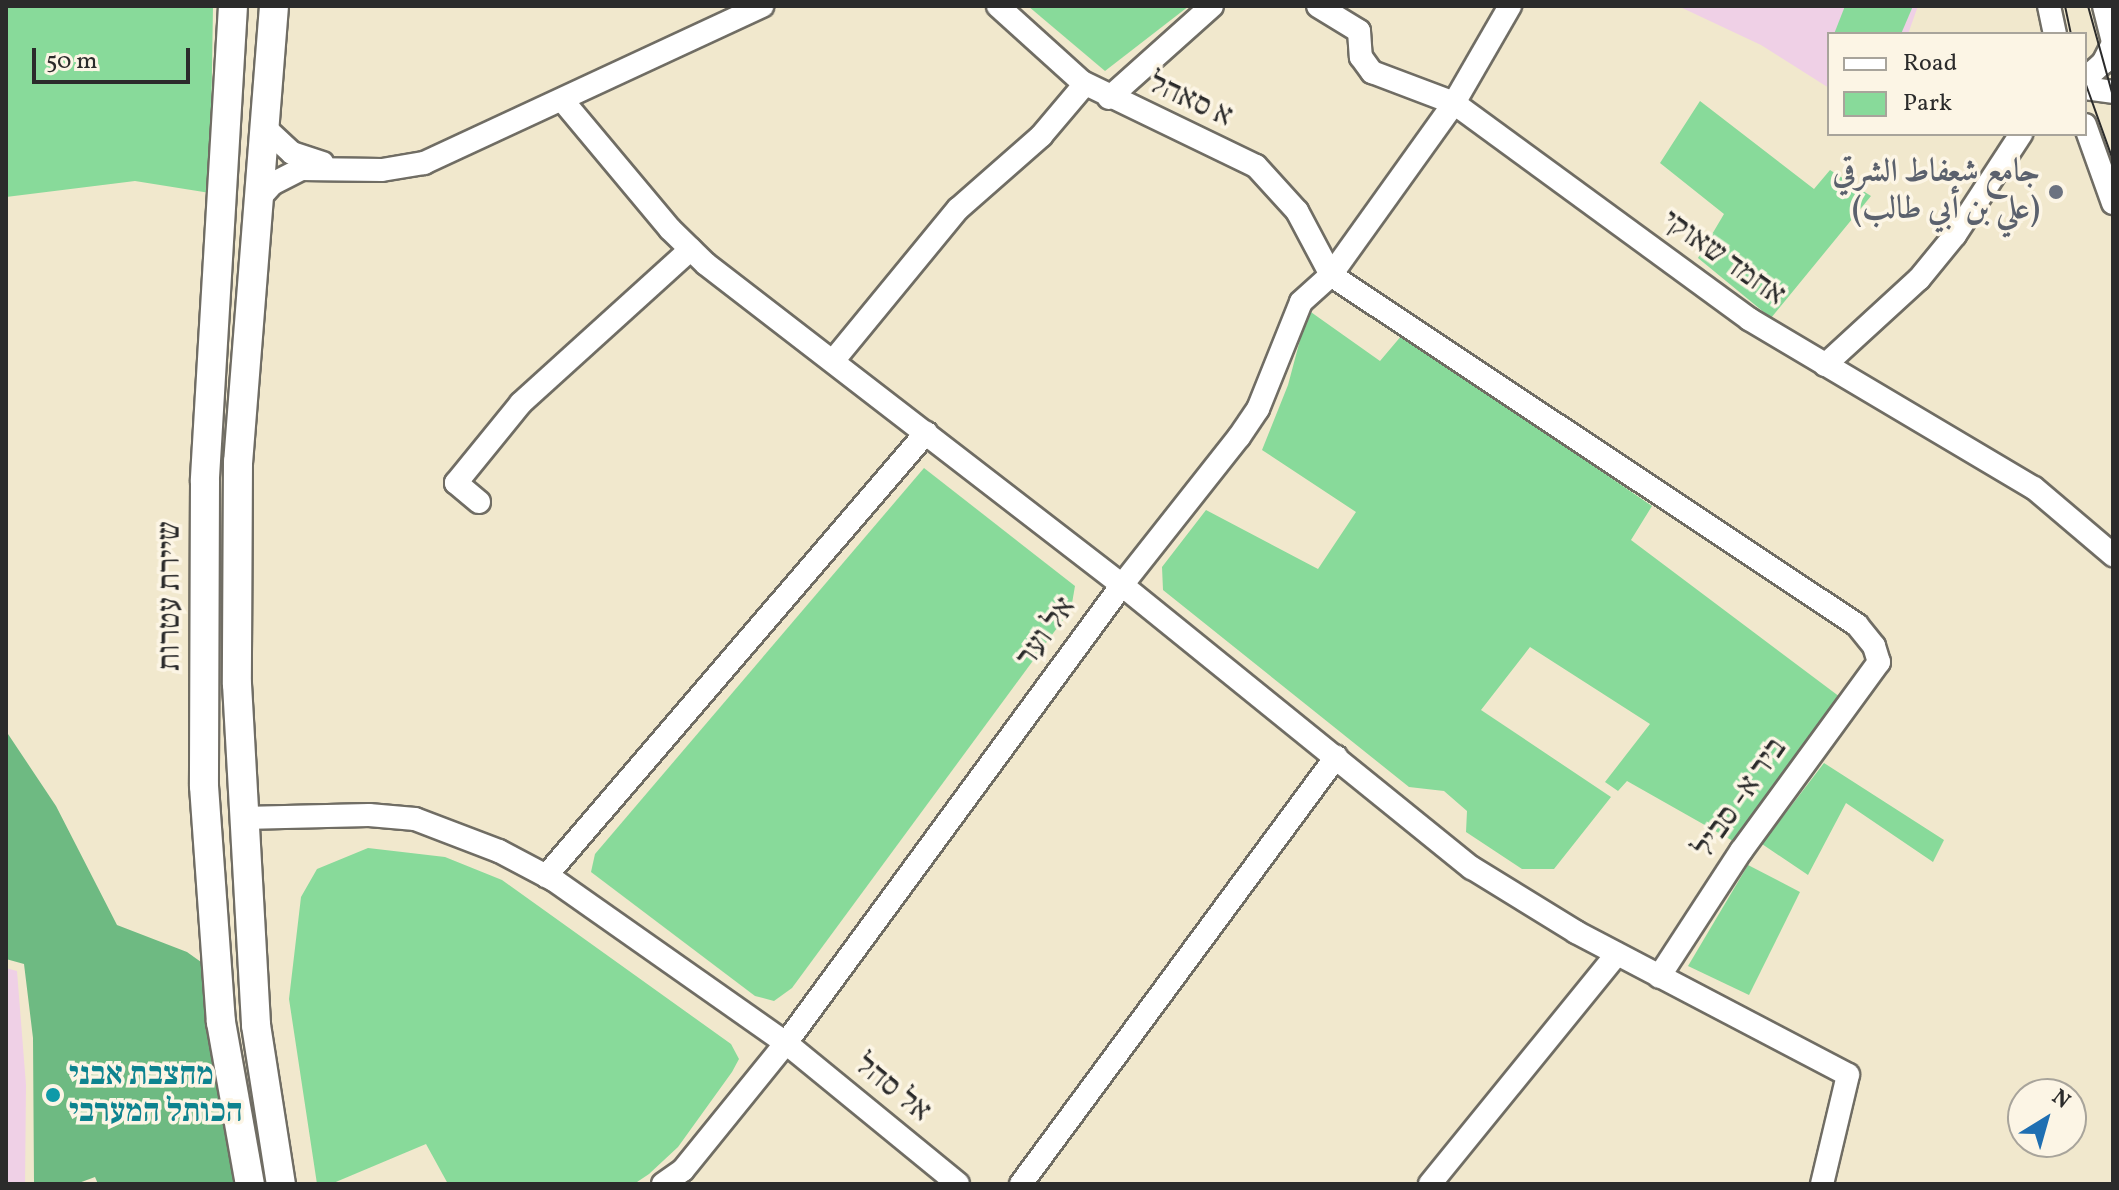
<!DOCTYPE html>
<html>
<head>
<meta charset="utf-8">
<style>
	body { margin:0 }
	#map { position:relative; width:2119px; height:1190px; overflow:hidden; background:#f1e8cd; font-family:Vollkorn,Amiri,"Frank Ruhl Libre",serif }
	div>[style] { position:absolute }
	.built>* { inset:0; background:#efd0e6 }
	.green>* { inset:0; background:#88da9a }
	.forest>* { inset:0; background:#6eba82 }
	.roads { filter:drop-shadow(2px 0 #706d64) drop-shadow(-2px 0 #706d64) drop-shadow(0 2px #706d64) drop-shadow(0 -2px #706d64) }
	.minor>* { height:22px; margin:-11px; padding:0 11px; transform-origin:11px; border-radius:11px; background:#fff }
	.major>* { height:28px; margin:-14px; padding:0 14px; transform-origin:14px; border-radius:14px; background:#fff }
	.tram>* { height:2px; margin:-1px; padding:0 1px; transform-origin:1px; border-radius:1px; background:#2b2b2b }
	.dots>* { width:22px; height:22px; translate:-50% -50%; box-sizing:border-box; border:4px solid #fcf5e5; border-radius:50% }
	span { translate:-50% -50%; white-space:nowrap; text-align:center; line-height:1.15; -webkit-text-stroke:7px #fcf5e5; paint-order:stroke }
	.street-label { font-size:32px; color:#2b2b2b }
	.worship-label { font-size:32px; color:#5b616d; font-weight:700 }
	.right { translate:-100% -50%; text-align:right }
	.culture-label { font-size:32px; color:#0d838f; font-weight:700 }
	.left { translate:0 -50%; text-align:left }
	.frame { position:absolute; inset:0; border:8px solid #2b2b2b; pointer-events:none }
	.legend { position:absolute; left:1827px; top:32px; width:260px; height:104px; box-sizing:border-box; background:#fcf5e5; border:2px solid #a8a49b; margin:0; padding:10px 14px; list-style:none; font-size:24px; color:#2b2b2b }
	.legend li { display:flex; align-items:center; gap:16px; height:40px }
	.legend b { width:40px; border:2px solid #a8a49b }
	.north { position:absolute; left:2007px; top:1078px; width:80px; height:80px; box-sizing:border-box; background:#fcf5e5; border:2px solid #a8a49b; border-radius:50%; rotate:37deg; font-size:22px; font-weight:700; line-height:32px; text-align:center; color:#2b2b2b }
	.north::after { content:''; display:block; margin:auto; width:28px; height:36px; background:#1f6fb2; clip-path:polygon(50% 0,100% 100%,50% 72%,0 100%) }
	.scale { position:absolute; left:32px; top:48px; width:158px; height:36px; box-sizing:border-box; border:4px solid #2b2b2b; border-top:0; padding-left:10px; font-size:24px; line-height:28px; white-space:nowrap; color:#2b2b2b; -webkit-text-stroke:6px #fcf5e5; paint-order:stroke }
</style>
</head>
<body>
<div id="map">
	<div class="built">
		<i style="clip-path:polygon(1678px 6px,1918px 6px,1908px 34px,1829px 34px,1829px 88px,1761px 45px)"></i>
		<i style="clip-path:polygon(6px 968px,17px 971px,26px 1085px,25px 1184px,6px 1184px)"></i>
	</div>
	<div class="green">
		<i style="clip-path:polygon(6px 6px,213px 6px,210px 193px,135px 181px,6px 197px)"></i>
		<i style="clip-path:polygon(1028px 6px,1189px 6px,1105px 71px)"></i>
		<i style="clip-path:polygon(1845px 6px,1913px 6px,1901px 34px,1834px 34px)"></i>
		<i style="clip-path:polygon(1700px 101px,1814px 189px,1830px 170px,1871px 196px,1771px 318px,1698px 258px,1724px 214px,1660px 163px)"></i>
		<i style="clip-path:polygon(1308px 310px,1380px 361px,1402px 335px,1652px 506px,1631px 540px,1840px 697px,1733px 841px,1627px 781px,1618px 791px,1605px 782px,1650px 724px,1530px 647px,1481px 710px,1611px 797px,1554px 869px,1522px 869px,1466px 832px,1467px 811px,1444px 791px,1409px 787px,1163px 590px,1162px 567px,1206px 510px,1318px 569px,1356px 512px,1262px 450px,1288px 385px)"></i>
		<i style="clip-path:polygon(924px 468px,1075px 586px,1071px 609px,792px 988px,774px 1001px,755px 996px,591px 872px,595px 854px)"></i>
		<i style="clip-path:polygon(1824px 763px,1944px 840px,1933px 862px,1846px 803px,1808px 875px,1762px 844px)"></i>
		<i style="clip-path:polygon(368px 848px,445px 857px,502px 880px,731px 1044px,739px 1059px,732px 1072px,678px 1147px,649px 1174px,634px 1184px,448px 1184px,426px 1144px,331px 1184px,317px 1184px,289px 999px,301px 897px,317px 869px)"></i>
		<i style="clip-path:polygon(1748px 865px,1800px 892px,1749px 995px,1688px 966px)"></i>
	</div>
	<div class="forest">
		<i style="clip-path:polygon(6px 731px,56px 806px,117px 925px,187px 952px,208px 967px,242px 1184px,98px 1184px,95px 1177px,76px 1184px,34px 1184px,33px 1038px,24px 964px,6px 959px)"></i>
	</div>
	<div class="roads">
		<div class="minor">
			<i style="left:998px;top:6px;width:113px;rotate:42.1deg"></i>
			<i style="left:1082px;top:82px;width:193px;rotate:25.8deg"></i>
			<i style="left:1256px;top:166px;width:61px;rotate:47.7deg"></i>
			<i style="left:1297px;top:211px;width:72px;rotate:62deg"></i>
			<i style="left:1331px;top:275px;width:632px;rotate:33.64deg"></i>
			<i style="left:1857px;top:625px;width:27px;rotate:51deg"></i>
			<i style="left:1874px;top:646px;width:17px;rotate:73deg"></i>
			<i style="left:1879px;top:662px;width:234px;rotate:126.1deg"></i>
			<i style="left:1741px;top:851px;width:150px;rotate:123.1deg"></i>
			<i style="left:1318px;top:6px;width:48px;rotate:31.4deg"></i>
			<i style="left:1359px;top:31px;width:26px;rotate:86deg"></i>
			<i style="left:1361px;top:57px;width:19px;rotate:54deg"></i>
			<i style="left:1372px;top:72px;width:88px;rotate:20.7deg"></i>
			<i style="left:1454px;top:103px;width:366px;rotate:36.2deg"></i>
			<i style="left:1749px;top:319px;width:331px;rotate:30.7deg"></i>
			<i style="left:2034px;top:488px;width:104px;rotate:40.3deg"></i>
			<i style="left:2049px;top:6px;width:29px;rotate:78deg"></i>
			<i style="left:2104px;top:6px;width:37px;rotate:76deg"></i>
			<i style="left:2085px;top:79px;width:24px;rotate:-42deg"></i>
			<i style="left:2103px;top:63px;width:22px;rotate:-63deg"></i>
			<i style="left:2085px;top:88px;width:28px;rotate:8deg"></i>
			<i style="left:1109px;top:98px;width:138px;rotate:-41.8deg"></i>
			<i style="left:563px;top:101px;width:167px;rotate:50.1deg"></i>
			<i style="left:670px;top:229px;width:50px;rotate:44.2deg"></i>
			<i style="left:706px;top:264px;width:525px;rotate:37.66deg"></i>
			<i style="left:1122px;top:585px;width:450px;rotate:39deg"></i>
			<i style="left:1472px;top:868px;width:122px;rotate:31.6deg"></i>
			<i style="left:1576px;top:932px;width:307px;rotate:27.7deg"></i>
			<i style="left:1848px;top:1075px;width:112px;rotate:103.4deg"></i>
			<i style="left:2085px;top:125px;width:83px;rotate:70.3deg"></i>
			<i style="left:263px;top:126px;width:40px;rotate:43deg"></i>
			<i style="left:292px;top:153px;width:32px;rotate:18deg"></i>
			<i style="left:256px;top:202px;width:24px;rotate:-48deg"></i>
			<i style="left:272px;top:184px;width:33px;rotate:-27deg"></i>
			<i style="left:301px;top:169px;width:81px;rotate:0.7deg"></i>
			<i style="left:382px;top:170px;width:43px;rotate:-9.5deg"></i>
			<i style="left:424px;top:163px;width:373px;rotate:-24.9deg"></i>
			<i style="left:833px;top:361px;width:197px;rotate:-50.6deg"></i>
			<i style="left:958px;top:209px;width:111px;rotate:-41.3deg"></i>
			<i style="left:1041px;top:136px;width:68px;rotate:-49.8deg"></i>
			<i style="left:1825px;top:365px;width:127px;rotate:-42.5deg"></i>
			<i style="left:1919px;top:279px;width:57px;rotate:-50.7deg"></i>
			<i style="left:1955px;top:235px;width:121px;rotate:-56.8deg"></i>
			<i style="left:479px;top:502px;width:30px;rotate:-140deg"></i>
			<i style="left:456px;top:483px;width:103px;rotate:-50.9deg"></i>
			<i style="left:521px;top:403px;width:229px;rotate:-42.2deg"></i>
			<i style="left:243px;top:818px;width:126px;rotate:-1.4deg"></i>
			<i style="left:369px;top:815px;width:46px;rotate:5deg"></i>
			<i style="left:415px;top:819px;width:90px;rotate:20.9deg"></i>
			<i style="left:499px;top:851px;width:62px;rotate:27.8deg"></i>
			<i style="left:554px;top:880px;width:284px;rotate:35.1deg"></i>
			<i style="left:786px;top:1043px;width:222px;rotate:39.3deg"></i>
			<i style="left:546px;top:876px;width:584px;rotate:-49.38deg"></i>
			<i style="left:663px;top:1184px;width:24px;rotate:-35deg"></i>
			<i style="left:683px;top:1170px;width:164px;rotate:-51deg"></i>
			<i style="left:786px;top:1043px;width:568px;rotate:-53.74deg"></i>
			<i style="left:1122px;top:585px;width:189px;rotate:-51.7deg"></i>
			<i style="left:1239px;top:437px;width:34px;rotate:-56deg"></i>
			<i style="left:1258px;top:409px;width:115px;rotate:-68.1deg"></i>
			<i style="left:1301px;top:302px;width:40px;rotate:-42deg"></i>
			<i style="left:1331px;top:275px;width:211px;rotate:-54.4deg"></i>
			<i style="left:1454px;top:103px;width:112px;rotate:-60deg"></i>
			<i style="left:1021px;top:1184px;width:531px;rotate:-53.58deg"></i>
			<i style="left:1430px;top:1184px;width:296px;rotate:-50.9deg"></i>
		</div>
		<div class="major">
			<i style="left:233px;top:6px;width:476px;rotate:93.4deg"></i>
			<i style="left:205px;top:481px;width:305px;rotate:90.2deg"></i>
			<i style="left:204px;top:786px;width:237px;rotate:85.9deg"></i>
			<i style="left:221px;top:1022px;width:165px;rotate:79.9deg"></i>
			<i style="left:274px;top:6px;width:457px;rotate:94.5deg"></i>
			<i style="left:238px;top:462px;width:222px;rotate:90.3deg"></i>
			<i style="left:237px;top:684px;width:342px;rotate:86.8deg"></i>
			<i style="left:256px;top:1025px;width:161px;rotate:81.1deg"></i>
		</div>
	</div>
	<div class="tram">
		<i style="left:2065px;top:6px;width:29px;rotate:78deg"></i>
		<i style="left:2088px;top:6px;width:93px;rotate:74.5deg"></i>
		<i style="left:2085px;top:82px;width:83px;rotate:70.3deg"></i>
	</div>
	<div class="dots">
		<i style="left:2056px;top:192px;background:#6b7280"></i>
		<i style="left:53px;top:1095px;background:#0f9aa8"></i>
	</div>
	<div class="street-label">
		<span style="left:1190px;top:101px;rotate:25deg">א סאהל</span>
		<span style="left:1723px;top:259px;rotate:35deg">אחמד שאוקי</span>
		<span style="left:171px;top:596px;rotate:-90deg">שיירת עטרות</span>
		<span style="left:1047px;top:633px;rotate:-54deg">אל וער</span>
		<span style="left:1741px;top:799px;rotate:-55deg">ביר א- סביל</span>
		<span style="left:892px;top:1089px;rotate:39deg">אל סהל</span>
	</div>
	<div class="worship-label">
		<span class="right" style="left:2040px;top:192px">جامع شعفاط الشرقي<br>(علي بن أبي طالب)</span>
	</div>
	<div class="culture-label">
		<span class="left" style="left:69px;top:1095px">מחצבת אבני<br>הכותל המערבי</span>
	</div>
	<div class="frame"></div>
	<ul class="legend">
	<li><b style="height:10px;background:#fff"></b>Road</li>
	<li><b style="height:22px;background:#88da9a"></b>Park</li>
	</ul>
	<div class="north">N</div>
	<div class="scale">50 m</div>
</div>
</body>
</html>
